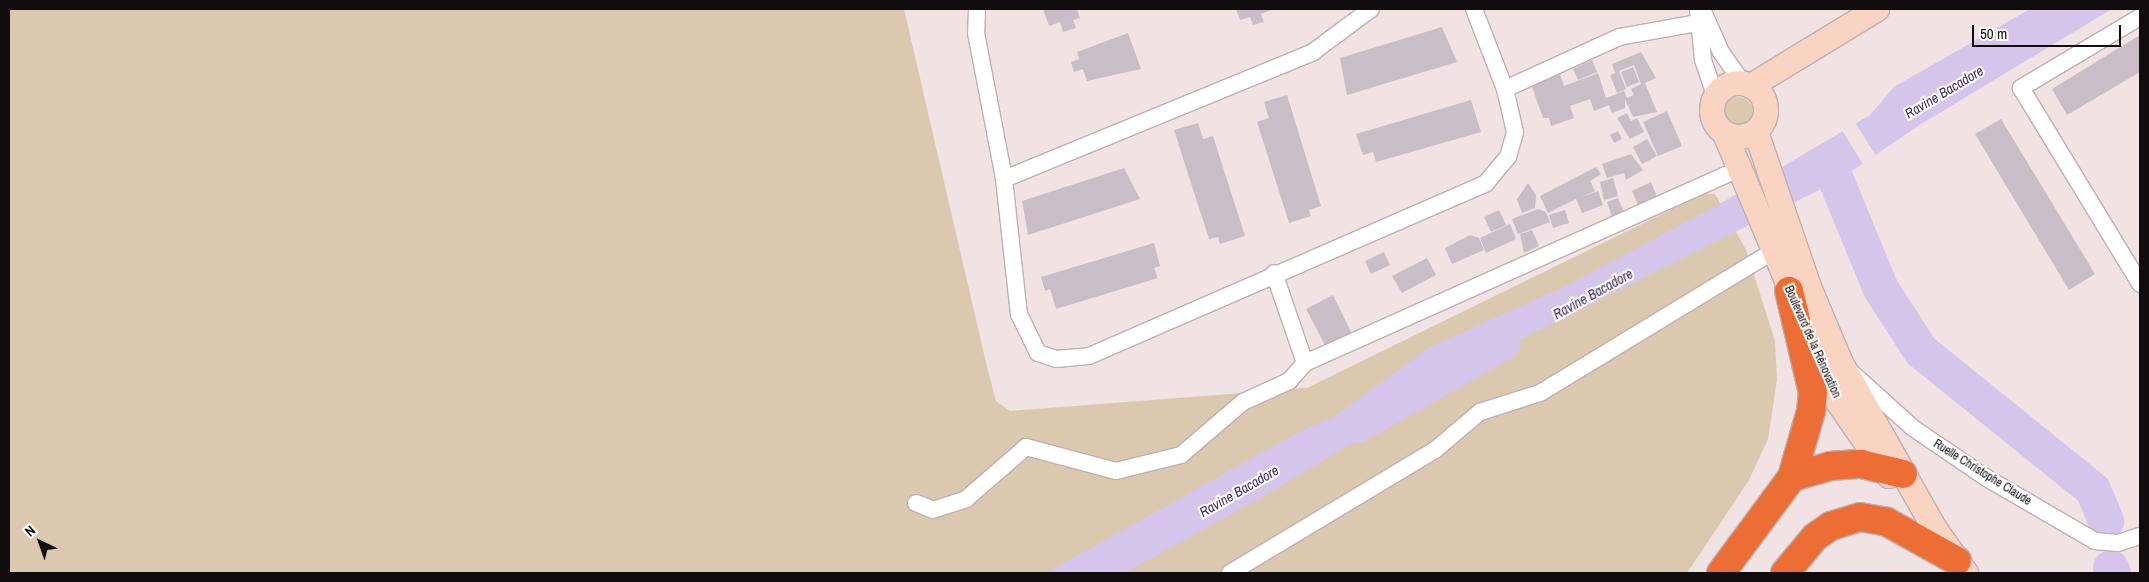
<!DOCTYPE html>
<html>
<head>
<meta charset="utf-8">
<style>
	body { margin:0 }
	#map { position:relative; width:2149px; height:582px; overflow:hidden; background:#f1e2e4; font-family:"Archivo Narrow",sans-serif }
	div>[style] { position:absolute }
	.green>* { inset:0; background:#dac8af }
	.round { border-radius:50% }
	.water>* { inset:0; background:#d6c5ea }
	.pier>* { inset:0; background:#f1e2e4 }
	.river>* { height:36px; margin:-18px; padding:0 18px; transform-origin:18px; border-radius:18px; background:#d6c5ea }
	.building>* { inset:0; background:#cabec6 }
	.roads { filter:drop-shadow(1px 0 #beb0b1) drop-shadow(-1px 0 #beb0b1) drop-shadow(0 1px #beb0b1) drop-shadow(0 -1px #beb0b1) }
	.street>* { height:16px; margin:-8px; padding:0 8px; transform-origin:8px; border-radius:8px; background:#fff }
	.secondary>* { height:24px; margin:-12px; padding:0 12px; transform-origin:12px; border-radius:12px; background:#fad4c2 }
	.secondary>.ring { margin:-12px; padding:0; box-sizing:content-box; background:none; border:24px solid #fad4c2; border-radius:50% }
	.highway>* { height:28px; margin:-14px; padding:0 14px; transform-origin:14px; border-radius:14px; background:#ed6e35 }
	span { translate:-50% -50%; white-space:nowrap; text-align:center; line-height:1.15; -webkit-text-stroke:4px #fff; paint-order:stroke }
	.street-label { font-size:12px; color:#110c0d }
	.water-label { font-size:14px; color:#412a59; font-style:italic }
	.frame { position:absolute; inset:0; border:10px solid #110c0d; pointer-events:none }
	.north { position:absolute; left:15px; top:517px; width:50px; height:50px; -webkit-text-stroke:4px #fff; paint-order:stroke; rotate:318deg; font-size:14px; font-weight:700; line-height:20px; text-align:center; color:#110c0d }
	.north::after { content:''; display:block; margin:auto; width:18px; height:22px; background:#110c0d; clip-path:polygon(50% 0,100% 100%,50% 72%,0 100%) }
	.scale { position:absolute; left:1972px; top:25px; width:149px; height:22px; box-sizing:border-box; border:2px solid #110c0d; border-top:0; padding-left:6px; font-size:15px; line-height:18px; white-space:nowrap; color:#110c0d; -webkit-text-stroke:4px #fff; paint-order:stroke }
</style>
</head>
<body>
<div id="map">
	<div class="green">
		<i style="clip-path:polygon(9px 9px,904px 9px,987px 367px,996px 401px,1010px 411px,1307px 388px,1703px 194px,1715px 194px,1746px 250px,1775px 341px,1777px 380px,1768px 439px,1749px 480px,1687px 573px,9px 573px)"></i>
		<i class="round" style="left:1723px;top:97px;width:30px;height:30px"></i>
	</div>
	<div class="water">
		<i style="clip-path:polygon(2030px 9px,2112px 9px,1918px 126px,1837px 181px,1400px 400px,1397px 416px,1271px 492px,1125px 573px,1046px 573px,1295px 434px,1335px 416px,1430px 347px,1570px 284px,1723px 202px,1870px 115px,1894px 87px)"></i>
	</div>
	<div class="pier">
		<i style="clip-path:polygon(1855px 122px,1876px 156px,1864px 166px,1842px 130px)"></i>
	</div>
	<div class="river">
		<i style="left:1829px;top:163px;width:136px;rotate:67.6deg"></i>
		<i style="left:1881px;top:289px;width:74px;rotate:57.2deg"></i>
		<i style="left:1921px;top:351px;width:221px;rotate:38.9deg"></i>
		<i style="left:2093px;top:490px;width:34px;rotate:67deg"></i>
		<i style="left:1357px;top:425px;width:167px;rotate:-29.5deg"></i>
		<i style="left:2111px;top:568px;width:5px;rotate:68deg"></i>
	</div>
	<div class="building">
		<i style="clip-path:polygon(1043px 9px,1077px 9px,1080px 18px,1073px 20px,1076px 28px,1063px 32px,1060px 22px,1049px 26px)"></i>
		<i style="clip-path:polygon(1236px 9px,1274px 9px,1261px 14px,1264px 22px,1253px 25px,1250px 17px,1240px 20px)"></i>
		<i style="clip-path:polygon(1442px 27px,1457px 62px,1347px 95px,1340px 58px)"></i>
		<i style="clip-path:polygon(1128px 33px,1141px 69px,1087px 81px,1083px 69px,1074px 72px,1071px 62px,1079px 59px,1077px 52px)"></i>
		<i style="clip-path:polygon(2140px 35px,2140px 72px,2067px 115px,2052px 89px)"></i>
		<i style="clip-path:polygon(1641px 52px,1656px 78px,1645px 83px,1657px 112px,1633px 117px,1625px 99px,1625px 108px,1612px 113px,1609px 105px,1594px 111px,1590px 99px,1570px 106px,1574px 118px,1551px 126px,1549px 118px,1543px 118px,1531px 84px,1560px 74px,1564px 86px,1598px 73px,1606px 98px,1624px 91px,1627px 98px,1634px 95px,1631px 89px,1641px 84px,1634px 65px,1619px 71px,1626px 89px,1617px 93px,1610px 75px,1615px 73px,1612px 64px)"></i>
		<i style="clip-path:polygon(1592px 60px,1597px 72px,1578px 80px,1573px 69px)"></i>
		<i style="clip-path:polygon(1633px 67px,1639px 82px,1627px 87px,1621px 72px)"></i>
		<i style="clip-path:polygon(1287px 95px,1321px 206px,1309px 210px,1311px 216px,1289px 223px,1257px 122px,1269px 118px,1264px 102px)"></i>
		<i style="clip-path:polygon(1471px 100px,1481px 132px,1376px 162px,1373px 152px,1363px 155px,1356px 134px)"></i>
		<i style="clip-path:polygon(1667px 111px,1682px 146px,1658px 156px,1643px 122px)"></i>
		<i style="clip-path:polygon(1627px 113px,1631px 121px,1637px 118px,1644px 132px,1630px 139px,1617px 118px)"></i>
		<i style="clip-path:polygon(2001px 119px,2095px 274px,2069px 290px,1975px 134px)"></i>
		<i style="clip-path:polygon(1198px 123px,1203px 139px,1213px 136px,1245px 236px,1220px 244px,1218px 237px,1209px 239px,1174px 130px)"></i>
		<i style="clip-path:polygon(1618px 131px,1622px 139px,1614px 143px,1610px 135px)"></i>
		<i style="clip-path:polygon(1647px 139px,1657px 156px,1642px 164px,1633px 147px)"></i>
		<i style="clip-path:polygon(1631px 154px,1643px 170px,1626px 180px,1624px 173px,1607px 178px,1602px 164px)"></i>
		<i style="clip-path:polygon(1596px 167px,1601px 174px,1590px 181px,1595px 191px,1581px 197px,1598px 191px,1603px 205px,1582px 213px,1576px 199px,1548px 213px,1540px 196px)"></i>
		<i style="clip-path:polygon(1124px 168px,1140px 199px,1028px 235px,1022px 201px)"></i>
		<i style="clip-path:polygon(1613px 178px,1618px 196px,1604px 200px,1600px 182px)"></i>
		<i style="clip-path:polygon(1651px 182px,1657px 197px,1638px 205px,1632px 191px)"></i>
		<i style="clip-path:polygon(1528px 183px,1536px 195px,1535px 208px,1522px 213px,1517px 199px)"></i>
		<i style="clip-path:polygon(1618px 198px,1624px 213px,1612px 217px,1607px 202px)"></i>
		<i style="clip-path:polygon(1538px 209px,1546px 212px,1550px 222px,1518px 234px,1512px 219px)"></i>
		<i style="clip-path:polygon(1499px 210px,1506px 225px,1491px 232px,1484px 217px)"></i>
		<i style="clip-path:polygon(1565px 210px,1569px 223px,1553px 228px,1549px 215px)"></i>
		<i style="clip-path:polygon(1510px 224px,1516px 239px,1486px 253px,1480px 238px)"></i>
		<i style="clip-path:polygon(1532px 230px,1539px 246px,1524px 253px,1520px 234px)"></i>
		<i style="clip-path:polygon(1470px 235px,1479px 238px,1484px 250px,1452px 264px,1445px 248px)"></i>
		<i style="clip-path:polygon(1154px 243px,1160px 266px,1154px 268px,1158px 278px,1056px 309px,1050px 289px,1045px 291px,1041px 277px)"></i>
		<i style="clip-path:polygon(1384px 252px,1390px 265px,1371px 274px,1365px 261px)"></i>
		<i style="clip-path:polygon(1427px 258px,1436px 275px,1402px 293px,1392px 276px)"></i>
		<i style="clip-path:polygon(1333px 295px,1352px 334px,1326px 347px,1306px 309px)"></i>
	</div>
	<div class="roads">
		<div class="street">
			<i style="left:977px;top:9px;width:24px;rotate:92deg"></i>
			<i style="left:976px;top:33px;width:149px;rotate:79.1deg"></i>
			<i style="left:1004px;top:179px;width:136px;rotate:83.7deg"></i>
			<i style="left:1019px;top:314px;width:43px;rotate:64deg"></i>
			<i style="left:1038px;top:353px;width:19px;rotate:18deg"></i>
			<i style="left:1056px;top:359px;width:33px;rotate:-5deg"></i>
			<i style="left:1089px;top:356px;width:433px;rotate:-23.5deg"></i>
			<i style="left:1486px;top:183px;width:34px;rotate:-50deg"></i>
			<i style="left:1508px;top:157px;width:26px;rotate:-74deg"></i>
			<i style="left:1515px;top:132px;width:44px;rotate:-103.1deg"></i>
			<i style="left:1505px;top:89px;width:86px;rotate:-111.2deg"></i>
			<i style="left:1698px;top:9px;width:51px;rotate:84.4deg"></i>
			<i style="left:1703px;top:60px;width:39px;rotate:71deg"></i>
			<i style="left:1702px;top:9px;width:47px;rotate:66.2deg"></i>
			<i style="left:1721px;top:52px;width:39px;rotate:55deg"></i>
			<i style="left:2140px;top:17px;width:139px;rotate:149.2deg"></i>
			<i style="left:2021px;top:88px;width:229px;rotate:58.7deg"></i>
			<i style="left:1505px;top:89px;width:125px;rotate:-24.5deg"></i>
			<i style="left:1619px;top:37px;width:79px;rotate:-10.2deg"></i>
			<i style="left:1004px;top:179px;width:334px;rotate:-22.3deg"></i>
			<i style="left:1313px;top:52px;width:72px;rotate:-36.6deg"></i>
			<i style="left:1305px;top:363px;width:474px;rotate:-24.1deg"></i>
			<i style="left:1852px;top:373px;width:82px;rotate:42deg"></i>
			<i style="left:1913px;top:428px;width:87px;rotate:34.2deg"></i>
			<i style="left:1985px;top:477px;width:127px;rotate:30.2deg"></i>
			<i style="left:2095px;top:541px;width:23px;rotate:5deg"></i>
			<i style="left:2118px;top:543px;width:23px;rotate:-18deg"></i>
			<i style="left:916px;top:503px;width:18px;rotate:22deg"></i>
			<i style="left:933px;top:510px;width:35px;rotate:-18deg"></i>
			<i style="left:966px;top:499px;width:79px;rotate:-40.9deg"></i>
			<i style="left:1026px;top:447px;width:93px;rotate:14.9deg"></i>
			<i style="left:1116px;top:471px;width:67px;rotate:-13.8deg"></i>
			<i style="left:1181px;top:455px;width:82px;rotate:-40.5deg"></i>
			<i style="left:1243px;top:402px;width:51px;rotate:-24.5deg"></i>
			<i style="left:1289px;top:381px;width:24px;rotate:-48deg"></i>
			<i style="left:1305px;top:363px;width:95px;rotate:-109deg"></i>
			<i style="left:1230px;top:573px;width:239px;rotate:-31deg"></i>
			<i style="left:1435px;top:450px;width:59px;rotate:-40.2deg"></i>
			<i style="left:1480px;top:412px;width:63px;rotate:-17.6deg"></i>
			<i style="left:1540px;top:393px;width:271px;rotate:-31.3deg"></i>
		</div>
		<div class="secondary">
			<i class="ring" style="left:1712px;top:83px;width:30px;height:30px"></i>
			<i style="left:1751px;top:86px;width:148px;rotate:-31.4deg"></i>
			<i style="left:1756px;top:132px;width:164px;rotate:71.1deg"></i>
			<i style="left:1809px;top:287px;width:82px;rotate:67.2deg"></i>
			<i style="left:1841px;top:363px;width:191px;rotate:60.5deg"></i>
			<i style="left:1935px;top:529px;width:54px;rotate:54.8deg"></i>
			<i style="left:1725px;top:134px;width:291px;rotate:67.1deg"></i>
			<i style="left:1838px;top:402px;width:90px;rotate:55.4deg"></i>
		</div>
		<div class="highway">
			<i style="left:1792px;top:477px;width:40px;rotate:-16deg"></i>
			<i style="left:1830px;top:466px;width:31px;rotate:-4deg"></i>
			<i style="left:1861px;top:464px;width:43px;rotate:13.4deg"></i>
			<i style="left:1721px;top:573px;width:119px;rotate:-53.5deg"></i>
			<i style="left:1792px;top:477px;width:69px;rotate:-73.9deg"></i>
			<i style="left:1811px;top:411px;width:18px;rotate:-84deg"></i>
			<i style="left:1813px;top:393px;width:105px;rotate:-103.2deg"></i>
			<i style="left:1785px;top:573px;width:47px;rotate:-50.2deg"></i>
			<i style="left:1815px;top:537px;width:19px;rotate:-35deg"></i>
			<i style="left:1831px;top:526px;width:30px;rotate:-17deg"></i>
			<i style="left:1860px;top:517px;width:27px;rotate:10deg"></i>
			<i style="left:1887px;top:522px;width:80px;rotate:29.1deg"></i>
		</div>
	</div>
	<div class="street-label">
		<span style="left:1812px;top:342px;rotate:66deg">Boulevard de la Rénovation</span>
		<span style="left:1982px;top:473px;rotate:32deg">Ruelle Christophe Claude</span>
	</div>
	<div class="water-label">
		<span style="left:1944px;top:92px;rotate:-31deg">Ravine Bacadore</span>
		<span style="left:1593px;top:294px;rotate:-29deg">Ravine Bacadore</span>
		<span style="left:1239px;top:491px;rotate:-30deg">Ravine Bacadore</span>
	</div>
	<div class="frame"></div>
	<div class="north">N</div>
	<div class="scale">50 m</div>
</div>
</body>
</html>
